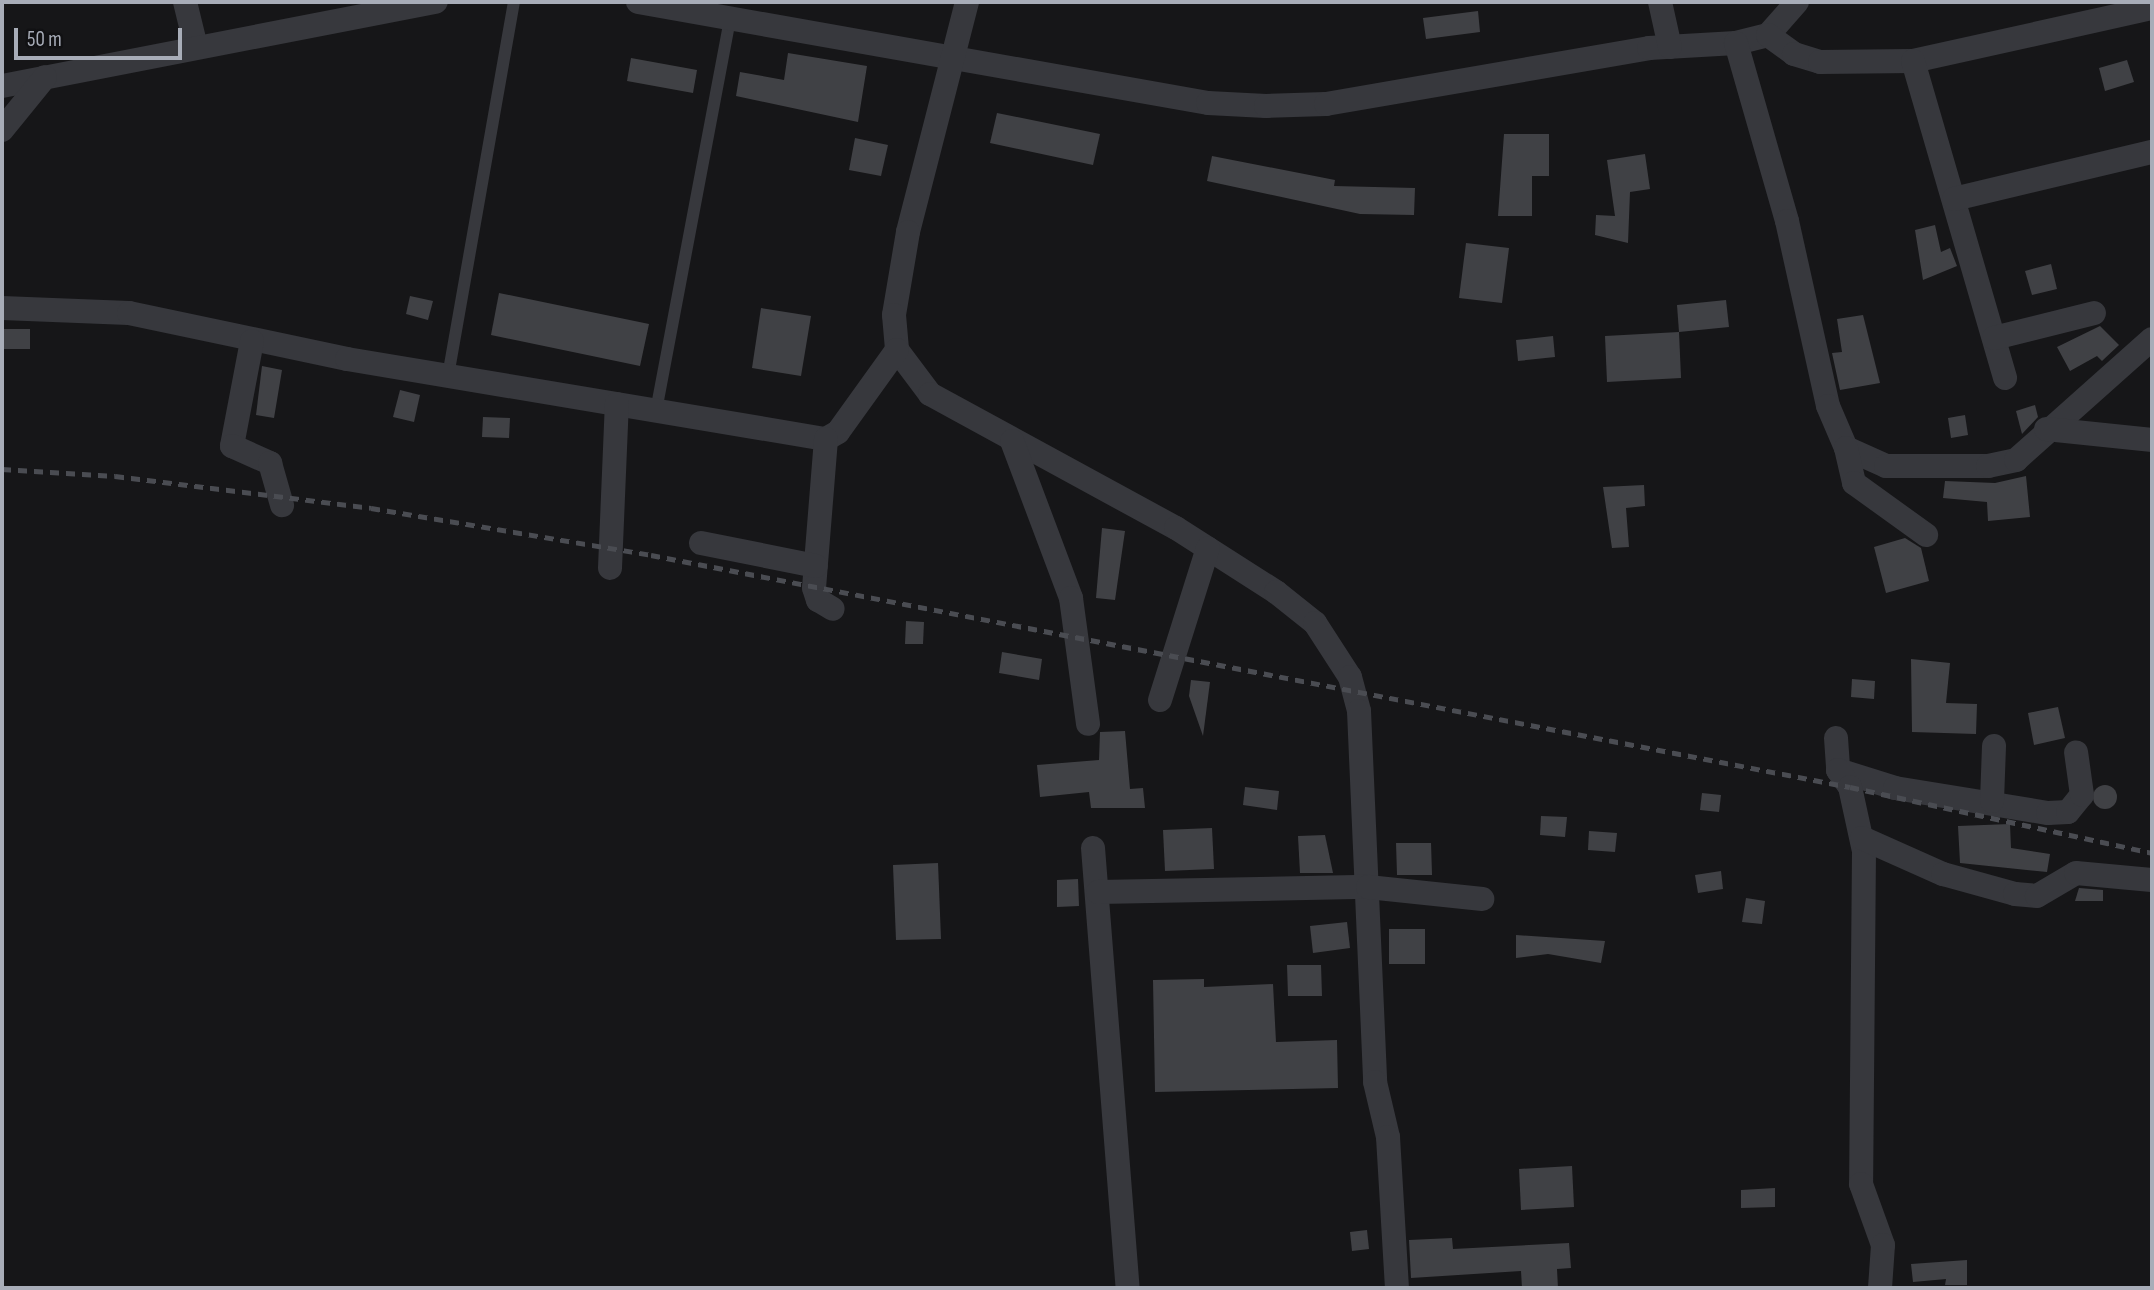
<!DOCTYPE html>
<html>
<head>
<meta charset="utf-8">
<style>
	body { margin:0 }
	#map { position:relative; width:2154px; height:1290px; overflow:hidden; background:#161618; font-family:"Sofia Sans Condensed",sans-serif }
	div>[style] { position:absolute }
	.building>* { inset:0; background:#404145 }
	.round { border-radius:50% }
	.service>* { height:12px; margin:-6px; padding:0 6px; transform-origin:6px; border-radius:6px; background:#37383d }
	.minor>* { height:24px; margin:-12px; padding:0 12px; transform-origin:12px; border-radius:12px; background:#37383d }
	.rail>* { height:5px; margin-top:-2.5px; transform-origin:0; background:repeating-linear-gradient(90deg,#4a4c52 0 9px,transparent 0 16px) }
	span { translate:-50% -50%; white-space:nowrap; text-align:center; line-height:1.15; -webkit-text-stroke:7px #111113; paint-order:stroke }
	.frame { position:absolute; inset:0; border:4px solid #a8adb8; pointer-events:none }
	.scale { position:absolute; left:14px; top:28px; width:168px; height:32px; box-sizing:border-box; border:4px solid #a8adb8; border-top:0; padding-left:9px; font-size:21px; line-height:24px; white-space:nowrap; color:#a8adb8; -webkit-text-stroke:5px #111113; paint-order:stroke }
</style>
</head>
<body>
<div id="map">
	<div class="building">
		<i style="clip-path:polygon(1478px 11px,1480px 32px,1426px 39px,1423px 18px)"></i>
		<i style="clip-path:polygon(788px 53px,867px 66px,858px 122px,736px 96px,740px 72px,784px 80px)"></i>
		<i style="clip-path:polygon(631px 58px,697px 70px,693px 93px,627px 81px)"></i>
		<i style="clip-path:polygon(2127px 60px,2134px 82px,2105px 91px,2099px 68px)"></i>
		<i style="clip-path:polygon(997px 113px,1100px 134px,1093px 165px,990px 143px)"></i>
		<i style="clip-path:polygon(1504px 134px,1549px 134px,1549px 176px,1532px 176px,1532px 216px,1498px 216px)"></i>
		<i style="clip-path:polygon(855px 138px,888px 145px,881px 176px,849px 170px)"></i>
		<i style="clip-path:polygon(1645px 154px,1650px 189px,1630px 192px,1628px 243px,1595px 235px,1596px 215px,1615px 216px,1607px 160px)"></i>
		<i style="clip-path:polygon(1212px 156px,1335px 180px,1334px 186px,1415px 188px,1414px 215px,1360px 214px,1207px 181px)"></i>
		<i style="clip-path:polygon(1935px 225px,1941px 252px,1950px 248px,1957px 266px,1923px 280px,1915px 230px)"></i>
		<i style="clip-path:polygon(1466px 243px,1509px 248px,1502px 303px,1459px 298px)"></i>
		<i style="clip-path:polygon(2051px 264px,2057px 289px,2032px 295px,2025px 271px)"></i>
		<i style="clip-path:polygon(499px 293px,649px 324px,640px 366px,491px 335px)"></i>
		<i style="clip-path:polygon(410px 296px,433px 301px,428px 320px,406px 314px)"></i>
		<i style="clip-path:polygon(1726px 300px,1729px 327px,1679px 332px,1677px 305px)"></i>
		<i style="clip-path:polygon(761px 308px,811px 316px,801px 376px,752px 368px)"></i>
		<i style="clip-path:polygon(1863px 315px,1880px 383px,1840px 390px,1832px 353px,1842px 352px,1837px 319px)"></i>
		<i style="clip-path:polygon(2100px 326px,2119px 345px,2102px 361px,2097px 356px,2070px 371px,2057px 347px)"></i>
		<i style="clip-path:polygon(2px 329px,30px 329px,30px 349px,2px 349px)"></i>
		<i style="clip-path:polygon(1679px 332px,1681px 378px,1607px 382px,1605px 336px)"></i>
		<i style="clip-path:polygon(1553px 336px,1555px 357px,1518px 361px,1516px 340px)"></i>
		<i style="clip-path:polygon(262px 366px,282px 370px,274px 418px,256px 415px)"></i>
		<i style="clip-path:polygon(400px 390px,420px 395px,414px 422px,393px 417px)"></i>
		<i style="clip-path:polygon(2035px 405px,2038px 417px,2022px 434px,2016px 411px)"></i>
		<i style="clip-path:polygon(1965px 415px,1968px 435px,1951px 438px,1948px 418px)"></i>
		<i style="clip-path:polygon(483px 417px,510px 418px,509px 438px,482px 437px)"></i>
		<i style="clip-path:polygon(2026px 476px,2030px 517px,1988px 521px,1987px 502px,1943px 498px,1945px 481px,1995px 483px)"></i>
		<i style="clip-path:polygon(1644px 485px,1645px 506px,1626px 508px,1629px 547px,1612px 548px,1603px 487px)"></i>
		<i style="clip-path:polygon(1102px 528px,1125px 531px,1115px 600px,1096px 598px)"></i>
		<i style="clip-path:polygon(1905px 538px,1921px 548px,1929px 581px,1886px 593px,1874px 547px)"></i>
		<i style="clip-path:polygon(906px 621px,924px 622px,923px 644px,905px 644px)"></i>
		<i style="clip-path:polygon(1002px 652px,1042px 659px,1039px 680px,999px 673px)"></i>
		<i style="clip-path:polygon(1911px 659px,1950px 663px,1946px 703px,1977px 704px,1976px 734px,1912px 732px)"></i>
		<i style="clip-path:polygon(1852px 679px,1875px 681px,1874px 699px,1851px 697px)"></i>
		<i style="clip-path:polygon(1191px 680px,1210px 682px,1203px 736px,1189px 696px)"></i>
		<i style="clip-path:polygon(2058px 707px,2065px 738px,2034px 745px,2028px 713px)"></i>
		<i style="clip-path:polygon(1125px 731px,1130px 789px,1143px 788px,1145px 808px,1091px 808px,1089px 792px,1040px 797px,1037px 765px,1099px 760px,1100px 732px)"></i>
		<i class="round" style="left:2093px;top:785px;width:24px;height:24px"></i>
		<i style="clip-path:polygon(1245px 787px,1279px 791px,1277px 810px,1243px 805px)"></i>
		<i style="clip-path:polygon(1702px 793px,1721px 795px,1719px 812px,1700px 810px)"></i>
		<i style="clip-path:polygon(1541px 816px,1567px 817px,1565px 837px,1540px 835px)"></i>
		<i style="clip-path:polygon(2010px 824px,2011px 848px,2050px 854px,2047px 872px,1960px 863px,1958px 826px)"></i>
		<i style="clip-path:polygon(1212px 828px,1214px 869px,1165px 871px,1163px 830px)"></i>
		<i style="clip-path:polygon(1589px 831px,1617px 833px,1615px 852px,1588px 850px)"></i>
		<i style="clip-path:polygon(1325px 835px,1333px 873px,1300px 873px,1298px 836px)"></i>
		<i style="clip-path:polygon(1396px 843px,1431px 843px,1432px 875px,1397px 875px)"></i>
		<i style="clip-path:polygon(938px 863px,941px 939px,896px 940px,893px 865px)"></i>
		<i style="clip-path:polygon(1721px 871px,1723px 889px,1698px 893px,1695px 875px)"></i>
		<i style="clip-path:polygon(1078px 879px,1079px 906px,1057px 907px,1057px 880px)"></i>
		<i style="clip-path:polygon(2079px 888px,2103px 890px,2103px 901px,2075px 901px)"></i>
		<i style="clip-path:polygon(1746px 898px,1765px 901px,1762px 924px,1742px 922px)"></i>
		<i style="clip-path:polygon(1347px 922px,1350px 948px,1313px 953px,1310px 926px)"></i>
		<i style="clip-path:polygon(1389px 929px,1425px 929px,1425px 964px,1389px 964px)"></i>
		<i style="clip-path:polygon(1516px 935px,1605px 941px,1601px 963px,1548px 954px,1516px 958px)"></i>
		<i style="clip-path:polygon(1287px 965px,1321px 965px,1322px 996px,1288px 996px)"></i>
		<i style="clip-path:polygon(1204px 979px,1204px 987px,1273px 984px,1276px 1042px,1337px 1040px,1338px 1088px,1155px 1092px,1153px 980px)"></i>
		<i style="clip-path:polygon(1572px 1166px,1574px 1207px,1521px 1210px,1519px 1169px)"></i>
		<i style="clip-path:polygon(1775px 1188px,1775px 1207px,1741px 1208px,1741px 1190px)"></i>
		<i style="clip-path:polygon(1367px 1230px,1369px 1249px,1352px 1251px,1350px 1232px)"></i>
		<i style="clip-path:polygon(1452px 1238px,1453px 1249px,1569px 1243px,1571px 1268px,1557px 1269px,1558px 1288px,1522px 1288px,1521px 1271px,1411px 1278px,1409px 1240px)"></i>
		<i style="clip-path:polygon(1967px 1260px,1967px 1285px,1945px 1285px,1946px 1279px,1913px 1282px,1911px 1264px)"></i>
	</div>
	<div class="service">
		<i style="left:448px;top:376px;width:380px;rotate:-80deg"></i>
		<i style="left:656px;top:411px;width:400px;rotate:-79.3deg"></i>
	</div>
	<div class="minor">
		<i style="left:185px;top:2px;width:46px;rotate:76.3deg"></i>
		<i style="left:638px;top:2px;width:579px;rotate:10.05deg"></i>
		<i style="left:1208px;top:103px;width:58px;rotate:3deg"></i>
		<i style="left:1266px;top:106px;width:60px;rotate:-1.9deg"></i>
		<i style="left:1326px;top:104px;width:328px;rotate:-9.8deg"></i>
		<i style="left:1649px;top:48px;width:87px;rotate:-3.3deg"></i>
		<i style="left:1736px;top:43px;width:33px;rotate:-14deg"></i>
		<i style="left:1768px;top:35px;width:44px;rotate:-48.7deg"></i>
		<i style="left:967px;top:2px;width:237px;rotate:104.4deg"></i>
		<i style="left:908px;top:232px;width:84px;rotate:99.6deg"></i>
		<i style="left:894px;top:315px;width:35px;rotate:85deg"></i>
		<i style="left:897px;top:350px;width:55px;rotate:53.1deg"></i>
		<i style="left:930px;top:394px;width:280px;rotate:28.6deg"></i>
		<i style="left:1176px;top:528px;width:119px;rotate:32.6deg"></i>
		<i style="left:1276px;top:592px;width:50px;rotate:38.5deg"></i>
		<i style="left:1315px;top:623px;width:64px;rotate:57.1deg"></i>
		<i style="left:1350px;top:677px;width:35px;rotate:75deg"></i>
		<i style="left:1359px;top:711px;width:371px;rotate:87.5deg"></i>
		<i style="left:1375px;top:1082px;width:57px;rotate:76.7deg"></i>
		<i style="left:1388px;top:1137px;width:151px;rotate:86.6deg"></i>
		<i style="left:1660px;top:2px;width:46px;rotate:77.5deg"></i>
		<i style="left:1768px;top:35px;width:32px;rotate:36deg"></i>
		<i style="left:1794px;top:54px;width:27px;rotate:17deg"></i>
		<i style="left:1820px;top:62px;width:93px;rotate:-0.6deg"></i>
		<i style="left:1913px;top:61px;width:245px;rotate:-12.5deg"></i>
		<i style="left:1736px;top:43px;width:185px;rotate:74deg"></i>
		<i style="left:1787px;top:221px;width:189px;rotate:77.5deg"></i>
		<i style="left:1828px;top:406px;width:46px;rotate:66.8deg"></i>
		<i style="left:1846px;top:448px;width:44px;rotate:24.2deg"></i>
		<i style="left:1886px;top:466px;width:102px"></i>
		<i style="left:1988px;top:466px;width:29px;rotate:-12deg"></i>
		<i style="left:2016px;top:460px;width:182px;rotate:-41.7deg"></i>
		<i style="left:1913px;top:61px;width:330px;rotate:73.8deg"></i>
		<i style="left:2px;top:86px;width:442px;rotate:-11deg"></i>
		<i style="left:2px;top:130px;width:68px;rotate:-50.9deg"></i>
		<i style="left:1954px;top:199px;width:204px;rotate:-13.4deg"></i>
		<i style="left:2px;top:308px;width:127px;rotate:2.3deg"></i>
		<i style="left:129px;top:313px;width:223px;rotate:11.9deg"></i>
		<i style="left:347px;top:359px;width:486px;rotate:9.5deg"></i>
		<i style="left:826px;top:439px;width:14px;rotate:-30deg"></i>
		<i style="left:838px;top:432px;width:101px;rotate:-54.3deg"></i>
		<i style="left:1994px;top:338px;width:103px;rotate:-14deg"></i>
		<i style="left:252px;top:341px;width:107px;rotate:100.8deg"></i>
		<i style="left:232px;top:446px;width:42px;rotate:24.1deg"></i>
		<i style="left:270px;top:463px;width:44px;rotate:74.1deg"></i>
		<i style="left:2046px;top:429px;width:107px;rotate:5.9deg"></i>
		<i style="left:826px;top:439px;width:149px;rotate:94.6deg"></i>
		<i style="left:814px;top:588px;width:13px;rotate:72deg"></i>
		<i style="left:818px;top:600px;width:17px;rotate:31deg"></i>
		<i style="left:1012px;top:441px;width:168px;rotate:69.4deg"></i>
		<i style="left:1071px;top:598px;width:127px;rotate:82.3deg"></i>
		<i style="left:1846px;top:448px;width:36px;rotate:77deg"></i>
		<i style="left:1854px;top:483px;width:89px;rotate:35.8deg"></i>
		<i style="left:701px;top:543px;width:117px;rotate:11.3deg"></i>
		<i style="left:610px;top:568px;width:164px;rotate:-87.6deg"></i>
		<i style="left:1160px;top:700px;width:159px;rotate:-72.5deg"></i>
		<i style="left:1836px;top:738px;width:32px;rotate:86deg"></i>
		<i style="left:1838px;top:770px;width:60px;rotate:17.5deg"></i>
		<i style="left:1895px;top:788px;width:155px;rotate:9.3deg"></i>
		<i style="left:2048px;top:813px;width:20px;rotate:-3deg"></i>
		<i style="left:2068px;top:812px;width:22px;rotate:-51deg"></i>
		<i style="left:2082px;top:795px;width:43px;rotate:-97.9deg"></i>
		<i style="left:1838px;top:770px;width:21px;rotate:55deg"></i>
		<i style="left:1850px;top:787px;width:66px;rotate:77.7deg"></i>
		<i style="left:1864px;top:851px;width:333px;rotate:90.5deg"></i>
		<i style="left:1861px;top:1184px;width:65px;rotate:70.2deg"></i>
		<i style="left:1883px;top:1245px;width:43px;rotate:94deg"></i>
		<i style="left:1992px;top:801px;width:55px;rotate:-87.9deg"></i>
		<i style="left:1862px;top:838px;width:89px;rotate:24deg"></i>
		<i style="left:1943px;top:874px;width:75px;rotate:15.5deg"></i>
		<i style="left:2015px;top:894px;width:22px;rotate:5deg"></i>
		<i style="left:2037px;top:896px;width:45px;rotate:-30.5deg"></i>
		<i style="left:2076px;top:873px;width:76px;rotate:5.3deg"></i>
		<i style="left:1093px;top:848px;width:441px;rotate:85.5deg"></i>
		<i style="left:1098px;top:892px;width:270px;rotate:-1.1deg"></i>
		<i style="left:1368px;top:887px;width:115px;rotate:6deg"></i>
	</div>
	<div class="rail">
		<i style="left:2px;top:469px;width:113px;rotate:3.5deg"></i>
		<i style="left:115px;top:476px;width:258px;rotate:7.1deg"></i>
		<i style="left:371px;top:508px;width:284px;rotate:9.5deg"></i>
		<i style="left:651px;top:555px;width:1221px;rotate:10.95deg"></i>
		<i style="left:1850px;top:787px;width:309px;rotate:12.3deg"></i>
	</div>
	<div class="frame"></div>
	<div class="scale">50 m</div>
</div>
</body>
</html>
